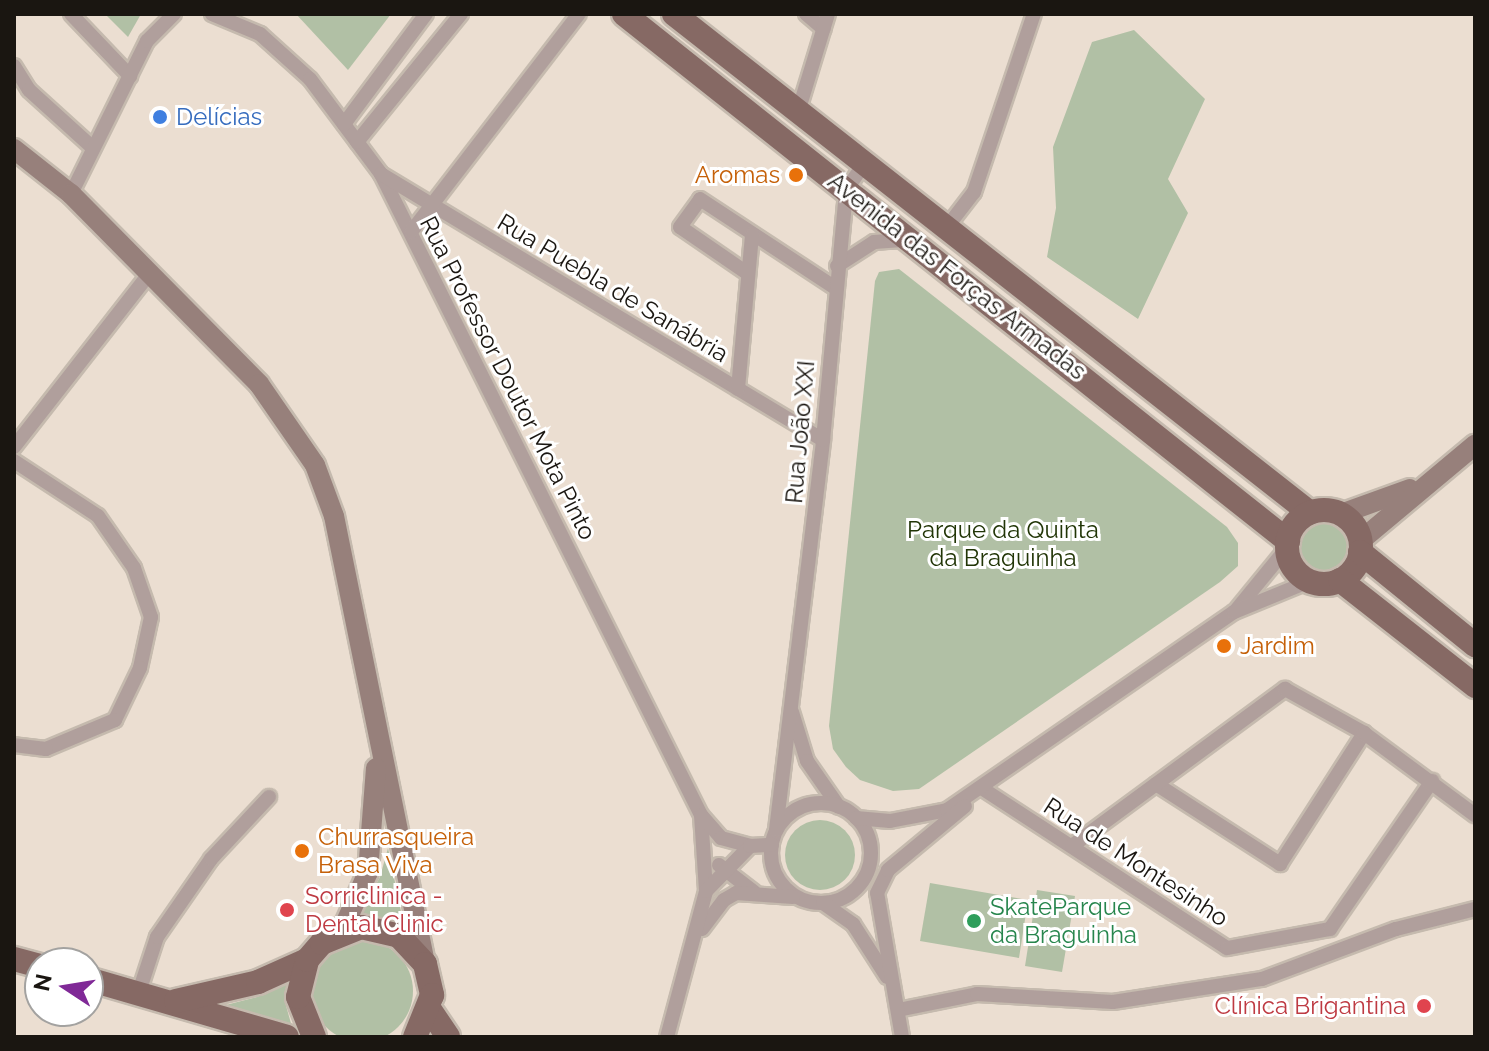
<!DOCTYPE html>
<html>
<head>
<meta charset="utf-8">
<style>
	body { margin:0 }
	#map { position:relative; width:1489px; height:1051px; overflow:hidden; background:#ebded1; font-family:Raleway,sans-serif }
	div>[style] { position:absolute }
	.green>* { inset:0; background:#b1c0a5 }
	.round { border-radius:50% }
	.roads { filter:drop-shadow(2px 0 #c5baae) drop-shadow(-2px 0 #c5baae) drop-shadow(0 2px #c5baae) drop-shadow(0 -2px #c5baae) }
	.street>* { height:14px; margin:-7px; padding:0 7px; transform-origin:7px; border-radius:7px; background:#b09f9c }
	.street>.ring { margin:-7px; padding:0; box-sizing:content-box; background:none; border:14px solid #b09f9c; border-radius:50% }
	.secondary>* { height:20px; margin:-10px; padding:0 10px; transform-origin:10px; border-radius:10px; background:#97807b }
	.primary>* { height:24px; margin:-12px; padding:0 12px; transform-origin:12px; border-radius:12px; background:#866964 }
	.primary>.ring { margin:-12px; padding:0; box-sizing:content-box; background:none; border:24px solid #866964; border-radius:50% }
	.dots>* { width:22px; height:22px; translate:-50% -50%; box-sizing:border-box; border:4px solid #fff; border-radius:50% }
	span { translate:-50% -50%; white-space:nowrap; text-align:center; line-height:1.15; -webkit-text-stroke:6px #fff; paint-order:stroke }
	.shop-label { font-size:24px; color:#366cbe }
	.left { translate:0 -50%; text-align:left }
	.food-label { font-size:24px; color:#c56008 }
	.right { translate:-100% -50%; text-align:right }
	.street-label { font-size:24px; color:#1a1611 }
	.park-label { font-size:24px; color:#213506 }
	.health-label { font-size:24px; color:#be3a42 }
	.leisure-label { font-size:24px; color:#27864d }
	.frame { position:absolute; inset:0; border:16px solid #1a1611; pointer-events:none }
	.north { position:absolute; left:24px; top:947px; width:80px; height:80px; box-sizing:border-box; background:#fff; border:2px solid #a3a2a0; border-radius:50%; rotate:282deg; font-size:22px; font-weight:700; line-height:32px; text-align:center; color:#1a1611 }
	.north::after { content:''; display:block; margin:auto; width:28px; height:36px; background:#802997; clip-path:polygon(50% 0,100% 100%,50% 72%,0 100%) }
</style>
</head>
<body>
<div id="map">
	<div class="green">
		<i style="clip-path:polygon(105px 14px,141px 14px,128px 37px)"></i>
		<i style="clip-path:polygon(296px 14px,391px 14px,348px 70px)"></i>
		<i style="clip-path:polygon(1134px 30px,1205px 99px,1168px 179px,1188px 213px,1138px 319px,1047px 257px,1056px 208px,1053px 147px,1092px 42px)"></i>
		<i style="clip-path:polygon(899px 269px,1227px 527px,1238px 543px,1238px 566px,1220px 582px,919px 789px,893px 791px,860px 780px,846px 767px,833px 749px,829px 726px,875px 281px,879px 272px)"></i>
		<i class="round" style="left:1299px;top:522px;width:50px;height:50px"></i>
		<i class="round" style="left:785px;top:820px;width:70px;height:70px"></i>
		<i style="clip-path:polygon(388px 848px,404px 926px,359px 915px,380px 877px)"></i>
		<i style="clip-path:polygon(930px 883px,1028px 900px,1019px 958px,920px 941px)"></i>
		<i style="clip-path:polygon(1037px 890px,1075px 896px,1062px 972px,1025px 966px)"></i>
		<i class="round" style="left:311px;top:940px;width:102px;height:102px"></i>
		<i style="clip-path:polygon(290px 979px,285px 1002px,292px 1027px,218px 1007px,257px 997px)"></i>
	</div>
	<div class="roads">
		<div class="street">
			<i style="left:71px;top:14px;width:86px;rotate:46.4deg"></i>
			<i style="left:212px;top:14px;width:52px;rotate:22.6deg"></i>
			<i style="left:260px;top:34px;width:67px;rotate:42deg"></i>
			<i style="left:310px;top:79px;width:119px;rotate:53.2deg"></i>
			<i style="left:381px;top:174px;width:716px;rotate:63.47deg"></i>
			<i style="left:701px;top:815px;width:76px;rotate:86.2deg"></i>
			<i style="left:806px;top:14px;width:23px;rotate:40deg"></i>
			<i style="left:14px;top:66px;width:28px;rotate:58deg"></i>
			<i style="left:29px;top:90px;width:86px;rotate:42.2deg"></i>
			<i style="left:798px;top:112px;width:102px;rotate:-73deg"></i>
			<i style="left:344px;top:124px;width:137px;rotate:-53.3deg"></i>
			<i style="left:357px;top:142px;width:165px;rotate:-50.9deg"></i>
			<i style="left:381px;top:174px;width:516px;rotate:31.04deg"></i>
			<i style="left:71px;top:194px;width:171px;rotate:-63.6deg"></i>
			<i style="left:147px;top:41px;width:38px;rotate:-45deg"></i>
			<i style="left:947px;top:227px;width:44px;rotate:-52.4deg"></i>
			<i style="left:974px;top:192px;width:188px;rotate:-71.4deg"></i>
			<i style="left:411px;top:232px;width:275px;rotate:-52.4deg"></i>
			<i style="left:837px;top:266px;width:44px;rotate:-33deg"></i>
			<i style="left:874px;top:242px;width:31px;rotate:-4deg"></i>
			<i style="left:747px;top:273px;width:81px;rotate:-145.5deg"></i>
			<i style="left:680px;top:227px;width:34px;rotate:-54deg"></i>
			<i style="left:700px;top:199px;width:160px;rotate:33.3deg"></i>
			<i style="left:738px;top:389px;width:155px;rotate:-84.8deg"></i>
			<i style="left:14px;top:447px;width:219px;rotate:-52deg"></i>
			<i style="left:14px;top:461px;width:100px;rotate:33.2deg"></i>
			<i style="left:98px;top:516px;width:63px;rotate:55.3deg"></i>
			<i style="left:134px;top:568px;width:52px;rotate:70.9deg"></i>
			<i style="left:151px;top:617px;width:52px;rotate:102.2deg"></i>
			<i style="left:140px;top:668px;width:58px;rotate:115.7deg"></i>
			<i style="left:115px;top:720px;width:75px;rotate:157.2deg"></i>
			<i style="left:46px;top:749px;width:32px;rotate:-173deg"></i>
			<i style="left:1237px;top:609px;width:79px;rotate:-50.7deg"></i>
			<i style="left:792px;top:712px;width:51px;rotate:73deg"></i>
			<i style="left:807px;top:761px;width:56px;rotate:55.2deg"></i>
			<i style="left:1156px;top:784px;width:148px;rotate:32.8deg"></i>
			<i style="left:1280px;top:864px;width:156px;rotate:-57.3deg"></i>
			<i style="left:983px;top:789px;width:291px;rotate:33.1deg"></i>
			<i style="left:1227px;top:948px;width:105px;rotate:-10.5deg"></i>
			<i style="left:1330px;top:929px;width:180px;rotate:-55.4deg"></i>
			<i class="ring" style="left:771px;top:803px;width:86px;height:86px"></i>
			<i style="left:702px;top:816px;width:29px;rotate:49deg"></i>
			<i style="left:721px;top:838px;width:30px;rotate:15deg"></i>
			<i style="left:856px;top:818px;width:34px;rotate:5deg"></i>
			<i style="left:890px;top:821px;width:58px;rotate:-10.9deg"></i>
			<i style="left:947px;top:810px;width:349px;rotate:-34.6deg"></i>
			<i style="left:1234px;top:612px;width:82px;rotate:-22.2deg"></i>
			<i style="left:776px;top:830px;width:393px;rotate:-83.1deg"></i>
			<i style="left:823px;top:440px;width:251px;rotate:-84.7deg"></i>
			<i style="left:846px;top:190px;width:32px;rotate:-55deg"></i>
			<i style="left:1072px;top:846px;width:265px;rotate:-36.4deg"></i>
			<i style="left:1285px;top:689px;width:90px;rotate:29.1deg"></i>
			<i style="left:1364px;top:733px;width:138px;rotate:36.5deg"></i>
			<i style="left:719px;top:865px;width:44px;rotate:37.6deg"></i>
			<i style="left:823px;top:903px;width:37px;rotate:35deg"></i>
			<i style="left:853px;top:924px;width:63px;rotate:57.3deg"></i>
			<i style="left:702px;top:929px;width:36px;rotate:-53deg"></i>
			<i style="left:724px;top:900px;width:14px;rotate:-30deg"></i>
			<i style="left:736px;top:893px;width:57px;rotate:4deg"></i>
			<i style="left:139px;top:992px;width:58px;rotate:-71.9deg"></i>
			<i style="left:157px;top:937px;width:95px;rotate:-55.3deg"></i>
			<i style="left:211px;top:859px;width:85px;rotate:-46.9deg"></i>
			<i style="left:898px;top:1010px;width:81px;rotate:-11.4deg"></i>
			<i style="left:977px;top:994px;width:136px;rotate:3.4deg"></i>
			<i style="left:1113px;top:1002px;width:151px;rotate:-8.8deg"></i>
			<i style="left:1262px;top:979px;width:143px;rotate:-20.5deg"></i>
			<i style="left:1396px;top:929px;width:81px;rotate:-14.2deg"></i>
			<i style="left:667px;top:1037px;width:151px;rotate:-75deg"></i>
			<i style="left:706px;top:891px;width:63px;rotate:-45.6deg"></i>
			<i style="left:750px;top:846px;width:22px;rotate:-3deg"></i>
			<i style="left:902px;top:1037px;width:146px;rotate:-99.8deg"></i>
			<i style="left:877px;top:893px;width:25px;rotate:-64deg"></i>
			<i style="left:888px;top:870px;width:100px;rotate:-39.7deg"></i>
		</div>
		<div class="secondary">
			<i style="left:14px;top:149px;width:73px;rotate:38.3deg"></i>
			<i style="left:71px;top:194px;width:267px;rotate:45.3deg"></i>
			<i style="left:259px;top:384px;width:98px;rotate:55.3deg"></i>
			<i style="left:315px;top:465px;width:54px;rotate:69.6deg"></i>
			<i style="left:334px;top:516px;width:457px;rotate:78.5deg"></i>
			<i style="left:1341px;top:514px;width:73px;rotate:-19.9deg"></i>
			<i style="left:1360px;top:541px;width:150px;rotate:-39.9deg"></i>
			<i style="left:342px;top:931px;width:64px;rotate:-66.2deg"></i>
			<i style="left:368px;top:872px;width:104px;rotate:-85.6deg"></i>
		</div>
		<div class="primary">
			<i style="left:624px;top:14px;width:848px;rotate:38.44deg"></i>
			<i style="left:674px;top:14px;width:808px;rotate:38.12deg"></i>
			<i class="ring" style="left:1287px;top:510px;width:50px;height:50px"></i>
			<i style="left:1360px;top:552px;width:148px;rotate:39deg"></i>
			<i style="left:1340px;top:580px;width:172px;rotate:38.1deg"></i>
			<i style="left:14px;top:959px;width:27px;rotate:15deg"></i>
			<i style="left:88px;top:979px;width:207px;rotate:16.2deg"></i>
			<i style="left:176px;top:1001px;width:84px;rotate:-13deg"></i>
			<i style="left:258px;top:982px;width:54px;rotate:-24.2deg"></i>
			<i style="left:430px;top:1010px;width:32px;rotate:56deg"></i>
			<i style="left:314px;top:1037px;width:43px;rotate:-111.8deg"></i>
			<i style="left:298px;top:997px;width:38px;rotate:-76deg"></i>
			<i style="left:307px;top:960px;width:23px;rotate:-49deg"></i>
			<i style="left:322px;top:943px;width:42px;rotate:-22.3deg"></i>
			<i style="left:361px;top:927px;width:39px;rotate:13deg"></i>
			<i style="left:399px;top:936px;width:38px;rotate:47deg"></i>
			<i style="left:425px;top:964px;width:32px;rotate:77deg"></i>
			<i style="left:432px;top:995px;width:45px;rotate:112deg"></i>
		</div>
	</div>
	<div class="dots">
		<i style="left:160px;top:117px;background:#3f7fe0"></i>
		<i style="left:796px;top:175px;background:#e8710a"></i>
		<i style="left:1224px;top:646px;background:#e8710a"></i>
		<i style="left:302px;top:851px;background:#e8710a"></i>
		<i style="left:287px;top:910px;background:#e0444e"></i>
		<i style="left:974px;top:921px;background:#2e9e5b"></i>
		<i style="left:1424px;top:1006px;background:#e0444e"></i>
	</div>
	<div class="shop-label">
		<span class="left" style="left:176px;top:117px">Delícias</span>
	</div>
	<div class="food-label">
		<span class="right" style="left:780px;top:175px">Aromas</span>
		<span class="left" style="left:1240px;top:646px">Jardim</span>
		<span class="left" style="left:318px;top:851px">Churrasqueira<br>Brasa Viva</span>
	</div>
	<div class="street-label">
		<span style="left:957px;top:276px;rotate:38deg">Avenida das Forças Armadas</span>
		<span style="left:613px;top:288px;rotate:31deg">Rua Puebla de Sanábria</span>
		<span style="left:508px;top:378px;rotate:63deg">Rua Professor Doutor Mota Pinto</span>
		<span style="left:800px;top:432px;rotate:-85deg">Rua João XXI</span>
		<span style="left:1136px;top:862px;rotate:33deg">Rua de Montesinho</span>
	</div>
	<div class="park-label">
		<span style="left:1003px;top:544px">Parque da Quinta<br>da Braguinha</span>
	</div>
	<div class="health-label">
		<span class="left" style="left:305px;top:910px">Sorriclinica -<br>Dental Clinic</span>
		<span class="right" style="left:1406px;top:1006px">Clínica Brigantina</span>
	</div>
	<div class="leisure-label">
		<span class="left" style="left:990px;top:921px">SkateParque<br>da Braguinha</span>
	</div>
	<div class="frame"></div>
	<div class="north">N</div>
</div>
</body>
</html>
